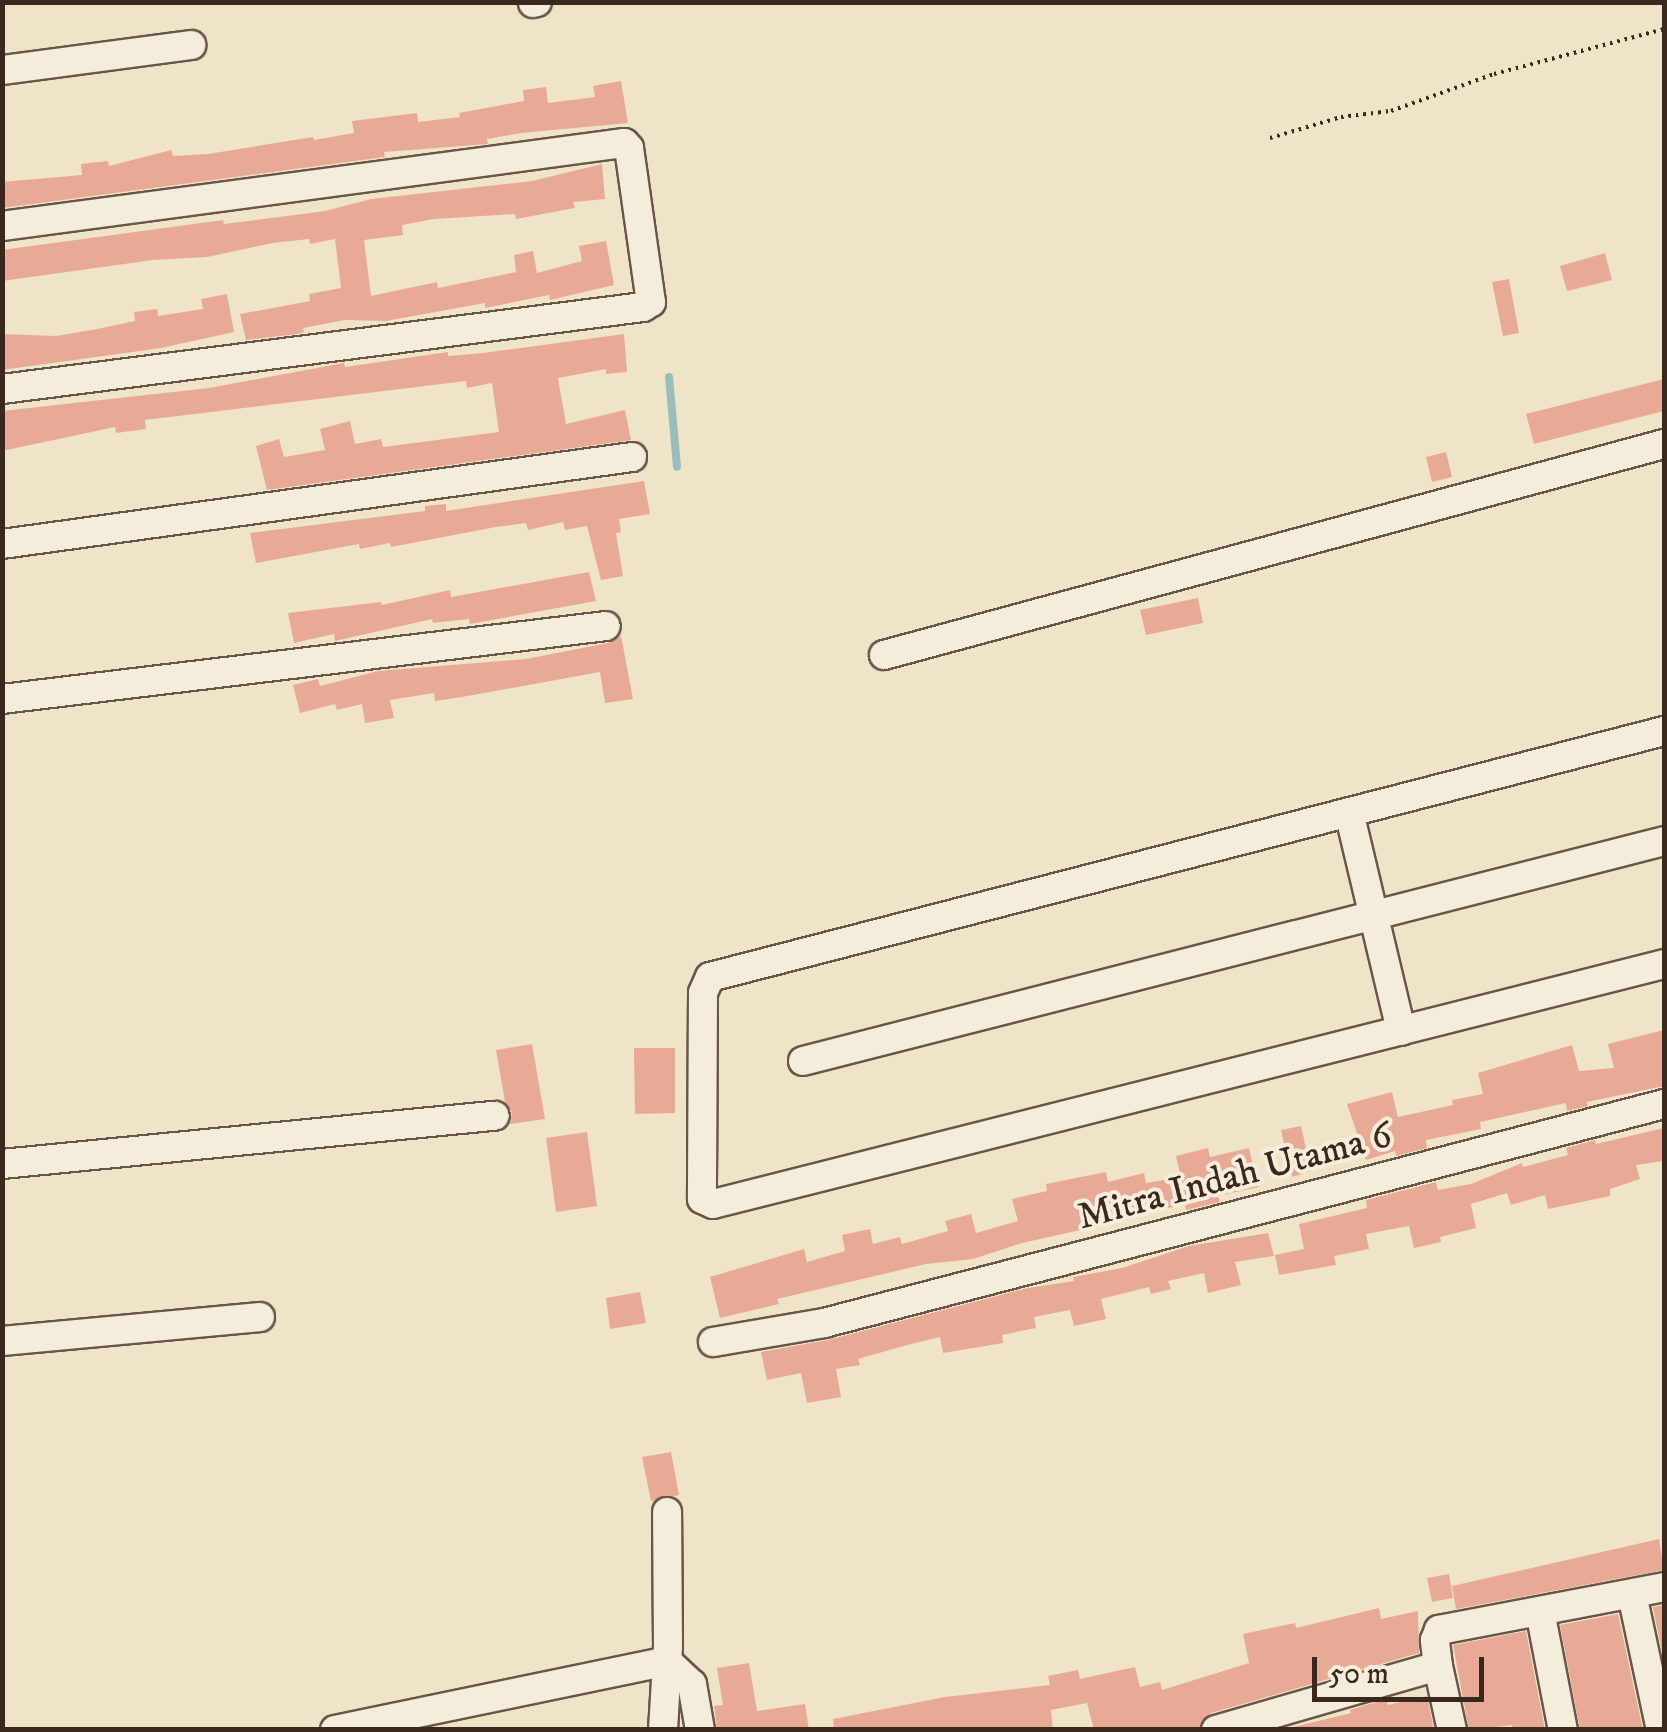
<!DOCTYPE html>
<html>
<head>
<meta charset="utf-8">
<style>
	body { margin:0 }
	#map { position:relative; width:1667px; height:1732px; overflow:hidden; background:#f0e4c8; font-family:"IM FELL DW Pica",serif }
	div>[style] { position:absolute }
	.stream>* { height:8px; margin:-4px; padding:0 4px; transform-origin:4px; border-radius:4px; background:#9bbebc }
	.building>* { inset:0; background:#e8aa96 }
	.path>* { height:4px; margin-top:-2px; transform-origin:0; background:repeating-linear-gradient(90deg,#3a281d 0 2.5px,transparent 0 7.5px) }
	.roads { filter:drop-shadow(2px 0 #685748) drop-shadow(-2px 0 #685748) drop-shadow(0 2px #685748) drop-shadow(0 -2px #685748) }
	.minor>* { height:28px; margin:-14px; padding:0 14px; transform-origin:14px; border-radius:14px; background:#f5eddb }
	span { translate:-50% -50%; white-space:nowrap; text-align:center; line-height:1.15; -webkit-text-stroke:8px #f5eddb; paint-order:stroke }
	.street-label { font-size:38px; color:#3a281d }
	.frame { position:absolute; inset:0; border:5px solid #3a281d; pointer-events:none }
	.scale { position:absolute; left:1312px; top:1657px; width:172px; height:45px; box-sizing:border-box; border:5px solid #3a281d; border-top:0; padding-left:12px; font-size:30px; line-height:35px; white-space:nowrap; color:#3a281d; -webkit-text-stroke:8px #f5eddb; paint-order:stroke }
</style>
</head>
<body>
<div id="map">
	<div class="stream">
		<i style="left:669px;top:377px;width:90px;rotate:84.9deg"></i>
	</div>
	<div class="building">
		<i style="clip-path:polygon(621px 81px,628px 123px,521px 133px,487px 139px,488px 144px,384px 152px,385px 157px,2px 208px,2px 182px,82px 175px,81px 164px,108px 161px,109px 166px,171px 150px,173px 156px,208px 154px,313px 137px,314px 140px,354px 133px,352px 121px,417px 113px,418px 122px,460px 117px,459px 113px,524px 101px,523px 90px,546px 87px,548px 103px,595px 97px,593px 86px)"></i>
		<i style="clip-path:polygon(602px 164px,605px 199px,573px 202px,575px 208px,516px 219px,515px 214px,434px 219px,402px 225px,403px 235px,364px 240px,371px 296px,437px 282px,438px 288px,516px 272px,514px 255px,533px 251px,537px 273px,582px 261px,579px 246px,606px 241px,614px 285px,550px 300px,549px 295px,485px 308px,485px 303px,386px 321px,345px 320px,303px 328px,304px 332px,297px 334px,246px 340px,240px 314px,310px 301px,309px 294px,341px 288px,335px 239px,310px 244px,309px 239px,273px 243px,207px 257px,153px 260px,2px 281px,2px 250px,223px 220px,224px 224px,325px 211px,371px 199px,532px 181px)"></i>
		<i style="clip-path:polygon(1605px 253px,1612px 280px,1567px 291px,1560px 266px)"></i>
		<i style="clip-path:polygon(1509px 279px,1519px 333px,1503px 336px,1492px 282px)"></i>
		<i style="clip-path:polygon(227px 294px,234px 332px,161px 348px,2px 370px,2px 334px,56px 336px,97px 329px,135px 321px,134px 312px,157px 309px,158px 316px,203px 309px,201px 299px)"></i>
		<i style="clip-path:polygon(624px 334px,627px 372px,606px 374px,606px 369px,558px 378px,566px 424px,625px 410px,631px 440px,267px 490px,256px 446px,279px 439px,284px 457px,325px 450px,320px 429px,350px 421px,355px 444px,381px 439px,383px 447px,499px 432px,492px 383px,467px 388px,466px 381px,145px 420px,146px 429px,116px 433px,115px 427px,2px 451px,2px 411px,209px 388px,344px 363px,345px 367px,448px 352px,448px 356px,483px 353px)"></i>
		<i style="clip-path:polygon(1664px 379px,1664px 411px,1534px 444px,1526px 414px)"></i>
		<i style="clip-path:polygon(1446px 452px,1452px 477px,1432px 482px,1426px 457px)"></i>
		<i style="clip-path:polygon(644px 481px,650px 514px,619px 519px,621px 532px,616px 533px,623px 576px,601px 580px,587px 526px,565px 530px,563px 522px,528px 530px,526px 523px,496px 527px,391px 547px,390px 543px,360px 549px,359px 544px,256px 563px,250px 533px,425px 511px,425px 506px,446px 504px,446px 511px)"></i>
		<i style="clip-path:polygon(589px 572px,596px 601px,470px 624px,469px 619px,433px 623px,432px 619px,335px 641px,334px 634px,294px 643px,288px 613px,381px 602px,382px 605px,450px 590px,451px 597px)"></i>
		<i style="clip-path:polygon(1198px 598px,1203px 623px,1146px 635px,1140px 610px)"></i>
		<i style="clip-path:polygon(621px 636px,633px 699px,605px 703px,600px 672px,462px 697px,435px 701px,434px 693px,390px 700px,394px 718px,365px 723px,362px 704px,337px 710px,335px 704px,300px 713px,293px 685px,318px 679px,320px 686px,378px 671px,526px 659px,608px 643px)"></i>
		<i style="clip-path:polygon(1664px 1030px,1664px 1086px,1587px 1102px,1588px 1106px,1567px 1111px,1566px 1103px,1480px 1122px,1481px 1129px,1426px 1140px,1427px 1148px,1396px 1156px,1395px 1151px,1366px 1160px,1347px 1104px,1392px 1092px,1398px 1117px,1453px 1105px,1452px 1100px,1483px 1094px,1478px 1073px,1572px 1045px,1579px 1071px,1614px 1068px,1608px 1044px)"></i>
		<i style="clip-path:polygon(532px 1044px,545px 1119px,510px 1124px,512px 1113px,505px 1102px,496px 1050px)"></i>
		<i style="clip-path:polygon(634px 1048px,675px 1048px,675px 1113px,635px 1114px)"></i>
		<i style="clip-path:polygon(1301px 1126px,1311px 1171px,1292px 1177px,1281px 1130px)"></i>
		<i style="clip-path:polygon(1664px 1128px,1664px 1161px,1636px 1165px,1640px 1179px,1610px 1189px,1610px 1196px,1548px 1209px,1545px 1195px,1511px 1205px,1507px 1193px,1471px 1204px,1476px 1228px,1440px 1237px,1441px 1242px,1414px 1248px,1409px 1226px,1366px 1234px,1369px 1249px,1334px 1256px,1336px 1265px,1279px 1275px,1275px 1255px,1304px 1249px,1299px 1224px,1367px 1208px,1366px 1200px,1436px 1182px,1438px 1190px,1471px 1184px,1522px 1163px,1523px 1167px,1568px 1155px,1566px 1148px,1595px 1140px,1596px 1144px)"></i>
		<i style="clip-path:polygon(587px 1132px,597px 1206px,556px 1212px,546px 1138px)"></i>
		<i style="clip-path:polygon(1208px 1148px,1210px 1157px,1249px 1148px,1258px 1187px,1218px 1196px,1220px 1202px,1186px 1210px,1185px 1205px,1129px 1215px,1130px 1219px,1022px 1243px,973px 1259px,926px 1264px,777px 1299px,779px 1304px,720px 1318px,710px 1277px,804px 1249px,807px 1262px,845px 1251px,842px 1235px,870px 1229px,873px 1244px,900px 1237px,902px 1244px,948px 1231px,945px 1221px,971px 1214px,976px 1233px,1018px 1221px,1012px 1199px,1047px 1191px,1046px 1184px,1106px 1172px,1108px 1182px,1144px 1173px,1146px 1183px,1181px 1177px,1176px 1156px)"></i>
		<i style="clip-path:polygon(1268px 1233px,1274px 1256px,1235px 1262px,1241px 1285px,1208px 1293px,1204px 1273px,1168px 1281px,1171px 1289px,1151px 1294px,1149px 1287px,1101px 1299px,1106px 1319px,1074px 1326px,1070px 1310px,1034px 1317px,1036px 1328px,1002px 1335px,1003px 1343px,943px 1353px,940px 1337px,907px 1345px,858px 1359px,860px 1365px,836px 1369px,841px 1397px,807px 1403px,801px 1373px,767px 1380px,761px 1352px,828px 1340px,1028px 1288px,1074px 1281px,1073px 1277px,1122px 1268px,1189px 1246px)"></i>
		<i style="clip-path:polygon(640px 1292px,646px 1323px,610px 1329px,606px 1298px)"></i>
		<i style="clip-path:polygon(671px 1452px,679px 1495px,651px 1501px,642px 1457px)"></i>
		<i style="clip-path:polygon(1659px 1539px,1664px 1570px,1456px 1609px,1452px 1586px)"></i>
		<i style="clip-path:polygon(1449px 1574px,1453px 1598px,1432px 1602px,1427px 1578px)"></i>
		<i style="clip-path:polygon(1664px 1605px,1664px 1662px,1653px 1607px)"></i>
		<i style="clip-path:polygon(1379px 1608px,1381px 1619px,1418px 1611px,1419px 1653px,1211px 1713px,1199px 1730px,1094px 1730px,1087px 1703px,1051px 1710px,1053px 1730px,834px 1730px,833px 1719px,945px 1697px,1050px 1685px,1048px 1676px,1078px 1670px,1080px 1679px,1135px 1667px,1140px 1687px,1160px 1682px,1162px 1690px,1249px 1663px,1243px 1634px,1295px 1623px,1296px 1628px)"></i>
		<i style="clip-path:polygon(1618px 1614px,1643px 1730px,1580px 1730px,1560px 1625px)"></i>
		<i style="clip-path:polygon(1526px 1631px,1545px 1730px,1513px 1730px,1512px 1725px,1469px 1730px,1453px 1645px)"></i>
		<i style="clip-path:polygon(749px 1663px,757px 1711px,805px 1704px,809px 1730px,717px 1730px,714px 1706px,723px 1705px,717px 1668px)"></i>
		<i style="clip-path:polygon(1427px 1696px,1434px 1730px,1281px 1730px,1351px 1713px,1350px 1710px,1386px 1699px,1388px 1705px)"></i>
	</div>
	<div class="path">
		<i style="left:1270px;top:138px;width:74px;rotate:-16.5deg"></i>
		<i style="left:1341px;top:117px;width:50px;rotate:-6.8deg"></i>
		<i style="left:1391px;top:111px;width:109px;rotate:-19.8deg"></i>
		<i style="left:1494px;top:74px;width:176px;rotate:-14.8deg"></i>
	</div>
	<div class="roads">
		<div class="minor">
			<i style="left:533px;top:3px;width:4px;rotate:-14deg"></i>
			<i style="left:2px;top:70px;width:191px;rotate:-7.5deg"></i>
			<i style="left:2px;top:226px;width:628px;rotate:-7.6deg"></i>
			<i style="left:624px;top:143px;width:7px;rotate:45deg"></i>
			<i style="left:629px;top:148px;width:156px;rotate:81.9deg"></i>
			<i style="left:651px;top:302px;width:9px;rotate:148deg"></i>
			<i style="left:643px;top:307px;width:646px;rotate:172.71deg"></i>
			<i style="left:2px;top:544px;width:636px;rotate:-7.86deg"></i>
			<i style="left:884px;top:655px;width:808px;rotate:-15.14deg"></i>
			<i style="left:2px;top:699px;width:608px;rotate:-6.89deg"></i>
			<i style="left:1664px;top:731px;width:985px;rotate:165.54deg"></i>
			<i style="left:710px;top:977px;width:17px;rotate:114deg"></i>
			<i style="left:703px;top:993px;width:206px;rotate:90.3deg"></i>
			<i style="left:702px;top:1199px;width:12px;rotate:24deg"></i>
			<i style="left:713px;top:1204px;width:981px;rotate:-14.16deg"></i>
			<i style="left:1349px;top:812px;width:225px;rotate:76.6deg"></i>
			<i style="left:803px;top:1061px;width:889px;rotate:-14.33deg"></i>
			<i style="left:2px;top:1164px;width:495px;rotate:-5.6deg"></i>
			<i style="left:2px;top:1341px;width:259px;rotate:-5.3deg"></i>
			<i style="left:713px;top:1342px;width:113px;rotate:-9.7deg"></i>
			<i style="left:824px;top:1323px;width:868px;rotate:-14.61deg"></i>
			<i style="left:1632px;top:1594px;width:139px;rotate:78deg"></i>
			<i style="left:1540px;top:1611px;width:121px;rotate:79.1deg"></i>
			<i style="left:1438px;top:1666px;width:66px;rotate:77.7deg"></i>
			<i style="left:335px;top:1730px;width:339px;rotate:-11.7deg"></i>
			<i style="left:667px;top:1661px;width:34px;rotate:43deg"></i>
			<i style="left:692px;top:1684px;width:47px;rotate:80.1deg"></i>
			<i style="left:663px;top:1730px;width:84px;rotate:-86.6deg"></i>
			<i style="left:668px;top:1646px;width:134px;rotate:-90.4deg"></i>
			<i style="left:1216px;top:1730px;width:231px;rotate:-16.1deg"></i>
			<i style="left:1438px;top:1666px;width:26px;rotate:-97deg"></i>
			<i style="left:1435px;top:1640px;width:11px;rotate:-68deg"></i>
			<i style="left:1439px;top:1630px;width:229px;rotate:-10.8deg"></i>
		</div>
	</div>
	<div class="street-label">
		<span style="left:1235px;top:1177px;rotate:-15deg">Mitra Indah Utama 6</span>
	</div>
	<div class="frame"></div>
	<div class="scale">50 m</div>
</div>
</body>
</html>
